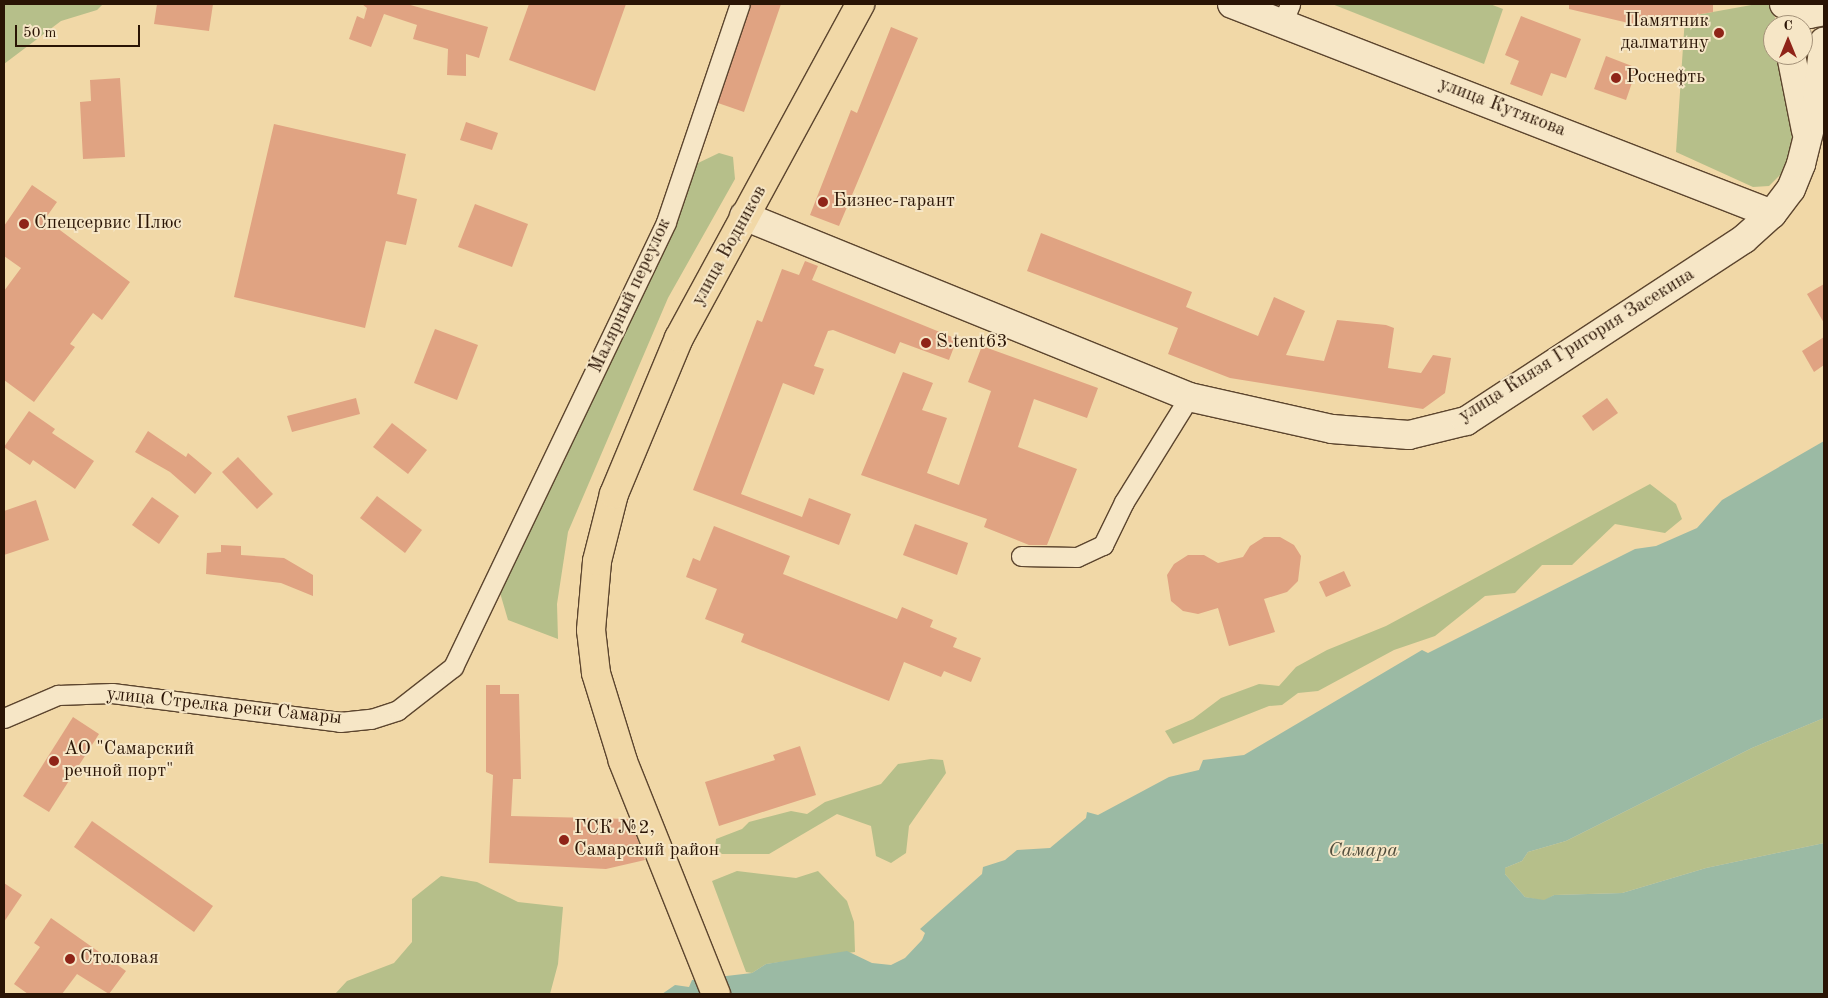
<!DOCTYPE html>
<html>
<head>
<meta charset="utf-8">
<style>
	body { margin:0 }
	#map { position:relative; width:1828px; height:998px; overflow:hidden; background:#f1d8a7; font-family:"Old Standard TT",serif }
	div>[style] { position:absolute }
	.green>* { inset:0; background:#b6bf8a }
	.water>* { inset:0; background:#9bbaa4 }
	.building>* { inset:0; background:#e0a382 }
	.roads { filter:drop-shadow(1px 0 #5c452e) drop-shadow(-1px 0 #5c452e) drop-shadow(0 1px #5c452e) drop-shadow(0 -1px #5c452e) }
	.minor>* { height:19px; margin:-9.5px; padding:0 9.5px; transform-origin:9.5px; border-radius:9.5px; background:#f6e6c6 }
	.secondary>* { height:28px; margin:-14px; padding:0 14px; transform-origin:14px; border-radius:14px; background:#f6e6c6 }
	.primary>* { height:28px; margin:-14px; padding:0 14px; transform-origin:14px; border-radius:14px; background:#f1d8a7 }
	.dots>* { width:14px; height:14px; translate:-50% -50%; box-sizing:border-box; border:2px solid #f6e6c6; border-radius:50% }
	span { translate:-50% -50%; white-space:nowrap; text-align:center; line-height:1.15; -webkit-text-stroke:4px #f6e6c6; paint-order:stroke }
	.poi-label { font-size:19px; color:#2a1405 }
	.right { translate:-100% -50%; text-align:right }
	.left { translate:0 -50%; text-align:left }
	.street-label { font-size:19px; color:#2a1405 }
	.water-label { font-size:20px; color:#524e3d; font-style:italic }
	.frame { position:absolute; inset:0; border:5px solid #2a1405; pointer-events:none }
	.north { position:absolute; left:1763px; top:15px; width:50px; height:50px; box-sizing:border-box; background:#f6e6c6; border:1px solid #a49279; border-radius:50%; rotate:0deg; font-size:14px; font-weight:700; line-height:20px; text-align:center; color:#2a1405 }
	.north::after { content:''; display:block; margin:auto; width:18px; height:22px; background:#8f2418; clip-path:polygon(50% 0,100% 100%,50% 72%,0 100%) }
	.scale { position:absolute; left:15px; top:25px; width:125px; height:22px; box-sizing:border-box; border:2px solid #2a1405; border-top:0; padding-left:6px; font-size:15px; line-height:18px; white-space:nowrap; color:#2a1405; -webkit-text-stroke:4px #f6e6c6; paint-order:stroke }
</style>
</head>
<body>
<div id="map">
	<div class="green">
		<i style="clip-path:polygon(4px 4px,103px 4px,97px 10px,61px 21px,4px 64px)"></i>
		<i style="clip-path:polygon(1332px 4px,1490px 4px,1503px 9px,1484px 64px)"></i>
		<i style="clip-path:polygon(1757px 4px,1771px 4px,1777px 25px,1773px 25px,1773px 55px,1785px 55px,1793px 148px,1783px 172px,1769px 186px,1753px 187px,1676px 152px,1685px 17px)"></i>
		<i style="clip-path:polygon(719px 153px,733px 157px,735px 179px,668px 298px,568px 532px,557px 604px,558px 639px,508px 620px,498px 586px,565px 460px,677px 184px,696px 164px)"></i>
		<i style="clip-path:polygon(1650px 484px,1676px 504px,1682px 519px,1665px 533px,1615px 524px,1572px 565px,1542px 565px,1515px 593px,1485px 596px,1435px 636px,1394px 650px,1318px 691px,1298px 693px,1282px 705px,1269px 706px,1173px 744px,1165px 731px,1193px 719px,1221px 698px,1259px 684px,1279px 686px,1296px 667px,1327px 650px,1386px 626px)"></i>
		<i style="clip-path:polygon(1824px 718px,1824px 843px,1706px 868px,1622px 893px,1554px 895px,1544px 901px,1525px 897px,1505px 874px,1505px 868px,1522px 861px,1528px 852px,1566px 841px,1752px 748px)"></i>
		<i style="clip-path:polygon(931px 759px,943px 760px,946px 773px,909px 826px,906px 853px,891px 863px,876px 856px,871px 826px,837px 814px,769px 854px,722px 854px,715px 848px,716px 839px,742px 829px,749px 822px,791px 811px,807px 814px,825px 802px,881px 784px,898px 764px)"></i>
		<i style="clip-path:polygon(737px 871px,796px 878px,818px 871px,847px 901px,854px 922px,855px 952px,766px 964px,752px 973px,746px 972px,712px 881px)"></i>
		<i style="clip-path:polygon(441px 876px,477px 882px,518px 902px,563px 907px,558px 964px,550px 994px,335px 994px,347px 981px,394px 963px,412px 942px,412px 899px)"></i>
	</div>
	<div class="water">
		<i style="clip-path:polygon(1824px 441px,1824px 718px,1752px 748px,1566px 841px,1528px 852px,1522px 861px,1505px 868px,1505px 874px,1525px 897px,1544px 900px,1554px 895px,1622px 893px,1706px 868px,1824px 843px,1824px 994px,662px 994px,675px 985px,689px 987px,692px 980px,752px 973px,766px 964px,847px 951px,872px 963px,891px 965px,905px 958px,922px 940px,925px 933px,920px 929px,982px 874px,983px 867px,1005px 860px,1017px 850px,1050px 848px,1086px 818px,1087px 812px,1098px 815px,1169px 777px,1199px 770px,1203px 760px,1244px 755px,1422px 650px,1428px 653px,1635px 549px,1656px 546px,1697px 528px,1722px 500px)"></i>
	</div>
	<div class="building">
		<i style="clip-path:polygon(157px 4px,213px 4px,209px 31px,154px 24px)"></i>
		<i style="clip-path:polygon(362px 4px,407px 4px,488px 27px,479px 58px,466px 54px,466px 76px,447px 75px,448px 49px,413px 39px,417px 25px,384px 14px,371px 47px,349px 39px,357px 16px,364px 19px,367px 8px)"></i>
		<i style="clip-path:polygon(529px 4px,626px 4px,595px 91px,509px 60px)"></i>
		<i style="clip-path:polygon(751px 4px,781px 4px,744px 112px,718px 103px)"></i>
		<i style="clip-path:polygon(1569px 4px,1713px 4px,1713px 12px,1637px 25px,1569px 9px)"></i>
		<i style="clip-path:polygon(1521px 16px,1581px 39px,1566px 78px,1551px 73px,1542px 96px,1510px 84px,1519px 61px,1505px 55px)"></i>
		<i style="clip-path:polygon(891px 27px,918px 38px,839px 226px,810px 215px,851px 110px,857px 113px)"></i>
		<i style="clip-path:polygon(1606px 56px,1637px 68px,1626px 100px,1594px 89px)"></i>
		<i style="clip-path:polygon(120px 78px,125px 157px,83px 159px,80px 102px,91px 101px,90px 80px)"></i>
		<i style="clip-path:polygon(466px 122px,498px 133px,492px 150px,460px 140px)"></i>
		<i style="clip-path:polygon(274px 124px,406px 154px,397px 194px,417px 199px,406px 245px,386px 241px,365px 328px,234px 297px)"></i>
		<i style="clip-path:polygon(32px 185px,57px 202px,45px 219px,130px 282px,102px 320px,93px 313px,70px 344px,75px 347px,34px 402px,4px 380px,4px 291px,21px 268px,4px 256px,4px 226px)"></i>
		<i style="clip-path:polygon(475px 204px,528px 224px,512px 267px,458px 247px)"></i>
		<i style="clip-path:polygon(1041px 233px,1192px 292px,1186px 307px,1258px 336px,1274px 297px,1305px 311px,1286px 355px,1324px 361px,1337px 320px,1386px 325px,1394px 328px,1388px 368px,1421px 373px,1433px 355px,1451px 358px,1445px 393px,1423px 409px,1230px 378px,1168px 354px,1178px 328px,1027px 271px)"></i>
		<i style="clip-path:polygon(805px 261px,818px 266px,812px 280px,957px 339px,949px 360px,900px 342px,895px 354px,833px 330px,828px 331px,814px 366px,824px 369px,814px 395px,783px 383px,741px 494px,802px 517px,809px 498px,851px 514px,839px 545px,693px 490px,757px 320px,762px 322px,782px 269px,799px 275px)"></i>
		<i style="clip-path:polygon(1824px 284px,1824px 323px,1807px 294px)"></i>
		<i style="clip-path:polygon(435px 329px,478px 345px,457px 400px,414px 383px)"></i>
		<i style="clip-path:polygon(1824px 337px,1824px 365px,1814px 372px,1802px 351px)"></i>
		<i style="clip-path:polygon(982px 346px,1098px 388px,1087px 418px,1034px 399px,1018px 447px,1077px 469px,1047px 545px,1029px 545px,984px 527px,987px 519px,861px 475px,903px 372px,933px 383px,922px 410px,947px 418px,927px 473px,959px 485px,991px 391px,968px 382px)"></i>
		<i style="clip-path:polygon(356px 398px,360px 414px,292px 432px,287px 416px)"></i>
		<i style="clip-path:polygon(1607px 398px,1618px 413px,1593px 431px,1582px 416px)"></i>
		<i style="clip-path:polygon(29px 411px,55px 429px,52px 433px,94px 461px,75px 489px,33px 460px,30px 465px,4px 447px)"></i>
		<i style="clip-path:polygon(392px 423px,427px 450px,408px 474px,373px 447px)"></i>
		<i style="clip-path:polygon(148px 431px,186px 457px,188px 453px,212px 473px,195px 494px,170px 472px,135px 452px)"></i>
		<i style="clip-path:polygon(238px 457px,273px 494px,257px 509px,222px 472px)"></i>
		<i style="clip-path:polygon(377px 496px,422px 530px,405px 553px,360px 518px)"></i>
		<i style="clip-path:polygon(152px 497px,179px 516px,159px 544px,132px 525px)"></i>
		<i style="clip-path:polygon(36px 500px,49px 540px,4px 555px,4px 511px)"></i>
		<i style="clip-path:polygon(915px 524px,968px 543px,957px 575px,903px 555px)"></i>
		<i style="clip-path:polygon(714px 526px,790px 556px,783px 574px,897px 619px,902px 607px,933px 620px,930px 627px,957px 638px,953px 647px,981px 658px,971px 682px,944px 671px,941px 677px,904px 662px,889px 701px,741px 642px,744px 634px,705px 619px,717px 589px,686px 577px,693px 558px,700px 561px)"></i>
		<i style="clip-path:polygon(1264px 537px,1280px 537px,1294px 545px,1301px 556px,1298px 581px,1287px 592px,1264px 599px,1275px 632px,1229px 646px,1218px 608px,1198px 614px,1183px 611px,1171px 601px,1167px 575px,1174px 564px,1188px 555px,1204px 555px,1218px 563px,1243px 557px,1250px 546px)"></i>
		<i style="clip-path:polygon(221px 545px,241px 546px,241px 555px,284px 558px,313px 575px,313px 596px,281px 583px,206px 574px,207px 553px,221px 552px)"></i>
		<i style="clip-path:polygon(1344px 571px,1351px 586px,1326px 597px,1319px 582px)"></i>
		<i style="clip-path:polygon(486px 685px,500px 685px,500px 694px,519px 694px,521px 779px,513px 779px,511px 816px,630px 819px,645px 860px,606px 869px,489px 863px,493px 775px,486px 772px)"></i>
		<i style="clip-path:polygon(73px 717px,99px 734px,49px 812px,23px 796px)"></i>
		<i style="clip-path:polygon(800px 746px,816px 795px,719px 826px,705px 782px,775px 760px,773px 755px)"></i>
		<i style="clip-path:polygon(92px 821px,213px 906px,194px 932px,74px 847px)"></i>
		<i style="clip-path:polygon(4px 883px,22px 895px,4px 922px)"></i>
		<i style="clip-path:polygon(51px 918px,126px 971px,109px 994px,77px 974px,62px 994px,28px 994px,14px 984px,40px 947px,34px 943px)"></i>
	</div>
	<div class="roads">
		<div class="minor">
			<i style="left:1282px;top:24px;width:22px;rotate:-68deg"></i>
			<i style="left:1021px;top:556px;width:56px;rotate:1deg"></i>
			<i style="left:1077px;top:557px;width:29px;rotate:-25deg"></i>
			<i style="left:1103px;top:545px;width:48px;rotate:-64deg"></i>
			<i style="left:1124px;top:502px;width:123px;rotate:-58.2deg"></i>
			<i style="left:4px;top:718px;width:59px;rotate:-23.1deg"></i>
			<i style="left:58px;top:695px;width:54px;rotate:-2.1deg"></i>
			<i style="left:112px;top:693px;width:230px;rotate:7.2deg"></i>
			<i style="left:340px;top:722px;width:31px;rotate:-6deg"></i>
			<i style="left:371px;top:719px;width:28px;rotate:-18deg"></i>
			<i style="left:398px;top:710px;width:70px;rotate:-38deg"></i>
			<i style="left:453px;top:667px;width:493px;rotate:-64.4deg"></i>
			<i style="left:666px;top:222px;width:230px;rotate:-71.3deg"></i>
		</div>
		<div class="secondary">
			<i style="left:1232px;top:4px;width:579px;rotate:21.25deg"></i>
			<i style="left:1784px;top:4px;width:27px;rotate:22deg"></i>
			<i style="left:1809px;top:14px;width:15px;rotate:-11deg"></i>
			<i style="left:1791px;top:55px;width:77px;rotate:78.8deg"></i>
			<i style="left:744px;top:216px;width:480px;rotate:22.1deg"></i>
			<i style="left:1189px;top:397px;width:147px;rotate:12.6deg"></i>
			<i style="left:1332px;top:429px;width:77px;rotate:4.5deg"></i>
			<i style="left:1409px;top:435px;width:59px;rotate:-13.8deg"></i>
			<i style="left:1466px;top:421px;width:332px;rotate:-33.2deg"></i>
			<i style="left:1744px;top:239px;width:38px;rotate:-42deg"></i>
			<i style="left:1772px;top:214px;width:31px;rotate:-53deg"></i>
			<i style="left:1791px;top:189px;width:27px;rotate:-68deg"></i>
			<i style="left:1801px;top:164px;width:66px;rotate:-76deg"></i>
			<i style="left:1817px;top:100px;width:59px;rotate:-83.2deg"></i>
		</div>
		<div class="primary">
			<i style="left:716px;top:994px;width:251px;rotate:-111.8deg"></i>
			<i style="left:623px;top:761px;width:92px;rotate:-107.1deg"></i>
			<i style="left:596px;top:673px;width:43px;rotate:-96.6deg"></i>
			<i style="left:591px;top:630px;width:69px;rotate:-85deg"></i>
			<i style="left:597px;top:561px;width:69px;rotate:-75.8deg"></i>
			<i style="left:614px;top:494px;width:169px;rotate:-67.4deg"></i>
			<i style="left:679px;top:338px;width:380px;rotate:-61.5deg"></i>
		</div>
	</div>
	<div class="dots">
		<i style="left:1719px;top:33px;background:#8f2418"></i>
		<i style="left:1616px;top:78px;background:#8f2418"></i>
		<i style="left:823px;top:202px;background:#8f2418"></i>
		<i style="left:24px;top:224px;background:#8f2418"></i>
		<i style="left:926px;top:343px;background:#8f2418"></i>
		<i style="left:54px;top:761px;background:#8f2418"></i>
		<i style="left:564px;top:840px;background:#8f2418"></i>
		<i style="left:70px;top:959px;background:#8f2418"></i>
	</div>
	<div class="poi-label">
		<span class="right" style="left:1709px;top:33px">Памятник<br>далматину</span>
		<span class="left" style="left:1626px;top:78px">Роснефть</span>
		<span class="left" style="left:833px;top:202px">Бизнес-гарант</span>
		<span class="left" style="left:34px;top:224px">Спецсервис Плюс</span>
		<span class="left" style="left:936px;top:343px">S.tent63</span>
		<span class="left" style="left:64px;top:761px">АО "Самарский<br>речной порт"</span>
		<span class="left" style="left:574px;top:840px">ГСК №2,<br>Самарский район</span>
		<span class="left" style="left:80px;top:959px">Столовая</span>
	</div>
	<div class="street-label">
		<span style="left:1502px;top:108px;rotate:21deg">улица Кутякова</span>
		<span style="left:730px;top:246px;rotate:-61deg">улица Водников</span>
		<span style="left:631px;top:296px;rotate:-65deg">Малярный переулок</span>
		<span style="left:1577px;top:346px;rotate:-32deg">улица Князя Григория Засекина</span>
		<span style="left:224px;top:707px;rotate:6deg">улица Стрелка реки Самары</span>
	</div>
	<div class="water-label">
		<span style="left:1363px;top:851px">Самара</span>
	</div>
	<div class="frame"></div>
	<div class="north">С</div>
	<div class="scale">50 m</div>
</div>
</body>
</html>
